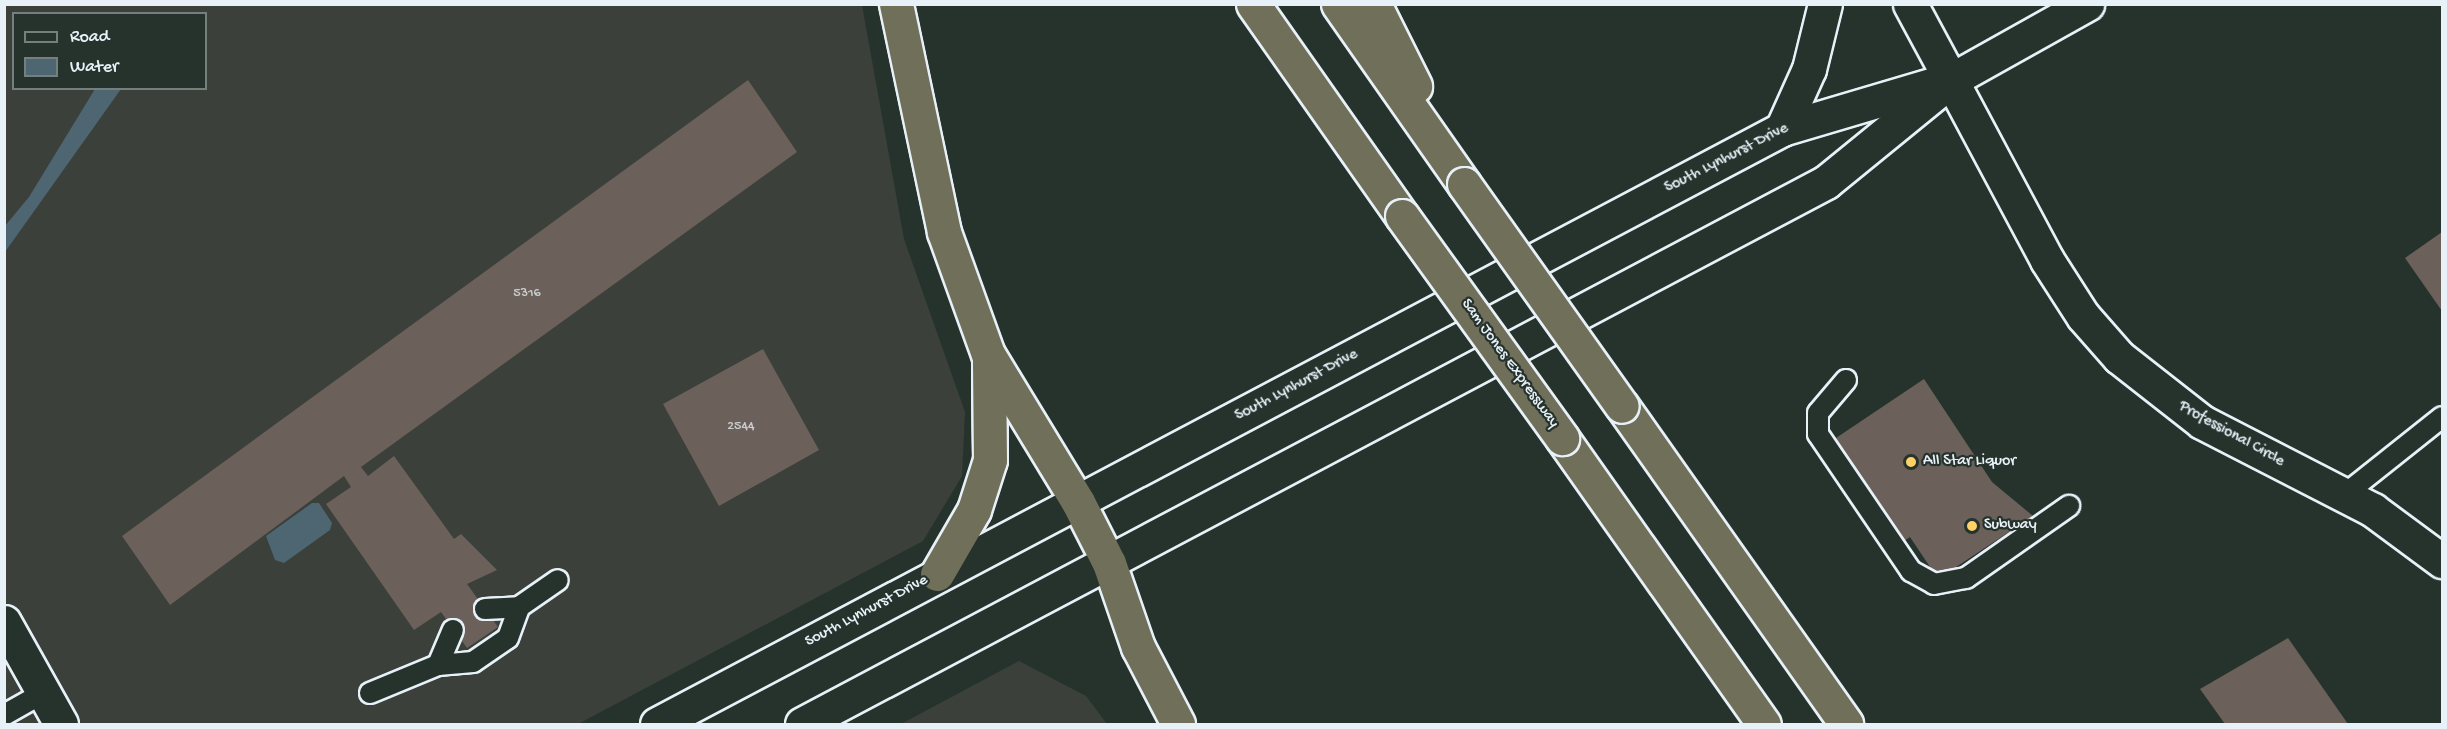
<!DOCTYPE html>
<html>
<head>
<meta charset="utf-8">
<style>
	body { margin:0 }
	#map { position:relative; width:2447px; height:729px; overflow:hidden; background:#26332d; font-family:"Gochi Hand",sans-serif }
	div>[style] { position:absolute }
	.built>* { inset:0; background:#3b403a }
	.water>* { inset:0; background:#4d6672 }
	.building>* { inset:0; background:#6c605a }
	.roads { filter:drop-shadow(2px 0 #e8f1f8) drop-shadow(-2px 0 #e8f1f8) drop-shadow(0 2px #e8f1f8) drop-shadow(0 -2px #e8f1f8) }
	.lane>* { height:20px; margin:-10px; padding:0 10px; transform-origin:10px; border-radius:10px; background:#26332d }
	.street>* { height:33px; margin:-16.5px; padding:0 16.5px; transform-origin:16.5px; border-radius:16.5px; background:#26332d }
	.secondary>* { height:33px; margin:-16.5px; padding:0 16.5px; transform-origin:16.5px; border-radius:16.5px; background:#26332d }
	.highway>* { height:33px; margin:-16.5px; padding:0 16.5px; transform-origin:16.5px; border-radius:16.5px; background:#706f59 }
	.bridges { filter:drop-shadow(2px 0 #e8f1f8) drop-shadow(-2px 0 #e8f1f8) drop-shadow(0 2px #e8f1f8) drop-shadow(0 -2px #e8f1f8) }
	.highway-bridge>* { height:33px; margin:-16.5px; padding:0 16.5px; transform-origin:16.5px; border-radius:16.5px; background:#706f59 }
	.dots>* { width:16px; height:16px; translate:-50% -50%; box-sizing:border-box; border:3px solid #26332d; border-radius:50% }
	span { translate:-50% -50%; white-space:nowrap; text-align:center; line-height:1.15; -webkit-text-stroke:4.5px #26332d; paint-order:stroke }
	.number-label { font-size:14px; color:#c9cdd0 }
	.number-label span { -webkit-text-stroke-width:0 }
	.street-label { font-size:16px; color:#e8f1f8 }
	.poi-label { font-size:16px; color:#e8f1f8 }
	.left { translate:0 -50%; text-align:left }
	.frame { position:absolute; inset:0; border:6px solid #e8f1f8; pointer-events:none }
	.legend { position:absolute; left:12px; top:12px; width:195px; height:78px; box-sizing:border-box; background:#26332d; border:2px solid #747f7e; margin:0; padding:8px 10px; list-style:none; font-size:18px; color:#e8f1f8 }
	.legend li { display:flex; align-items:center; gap:12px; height:30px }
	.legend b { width:30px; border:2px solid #747f7e }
</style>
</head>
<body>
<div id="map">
	<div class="built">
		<i style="clip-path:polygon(evenodd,4px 5px,862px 5px,904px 239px,965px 412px,962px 476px,923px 541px,578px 724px,5px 724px,4px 5px,14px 14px,206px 14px,206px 88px,14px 88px,14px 14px)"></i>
		<i style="clip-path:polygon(1019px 661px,1086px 696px,1107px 724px,901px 724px)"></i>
	</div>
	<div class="water">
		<i style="clip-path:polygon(95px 89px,121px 89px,5px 252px,5px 226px,29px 197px)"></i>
		<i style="clip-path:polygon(312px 503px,319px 503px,332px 523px,330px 530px,284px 563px,275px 560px,266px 536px)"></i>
	</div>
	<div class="building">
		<i style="clip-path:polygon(748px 80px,797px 152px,361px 467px,368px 476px,394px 456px,454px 539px,461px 534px,497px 570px,467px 584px,498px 627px,467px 648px,441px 612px,414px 630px,326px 504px,351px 487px,344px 476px,170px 605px,122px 536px)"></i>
		<i style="clip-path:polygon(2442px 232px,2442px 311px,2405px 258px)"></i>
		<i style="clip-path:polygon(763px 349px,819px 450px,719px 506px,663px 404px)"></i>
		<i style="clip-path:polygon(1924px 379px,1992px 482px,2033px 516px,1938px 579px,1910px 537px,1898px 545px,1830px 442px)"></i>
		<i style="clip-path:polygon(2288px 638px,2348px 724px,2225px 724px,2200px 689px)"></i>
	</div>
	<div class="roads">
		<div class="lane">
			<i style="left:1846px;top:380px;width:43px;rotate:130.3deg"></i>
			<i style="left:1818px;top:413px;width:21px;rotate:90deg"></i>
			<i style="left:1818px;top:434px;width:166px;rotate:55.8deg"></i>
			<i style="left:1911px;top:571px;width:26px;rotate:29deg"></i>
			<i style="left:1934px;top:584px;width:33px;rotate:-11deg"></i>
			<i style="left:1966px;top:578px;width:126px;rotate:-35deg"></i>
			<i style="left:2344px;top:495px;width:125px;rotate:-38.5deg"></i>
			<i style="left:485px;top:609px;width:34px;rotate:-3deg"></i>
			<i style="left:519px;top:607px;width:47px;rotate:-34.7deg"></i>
			<i style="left:438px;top:665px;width:35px;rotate:-5deg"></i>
			<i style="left:473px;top:662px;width:42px;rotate:-34.4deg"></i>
			<i style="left:508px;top:638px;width:33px;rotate:-70deg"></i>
			<i style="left:370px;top:693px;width:74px;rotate:-22.4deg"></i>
			<i style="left:438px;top:665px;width:38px;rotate:-67deg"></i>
			<i style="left:4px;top:715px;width:45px;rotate:-29.4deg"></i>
		</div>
		<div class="street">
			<i style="left:1951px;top:80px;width:204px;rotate:61.9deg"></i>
			<i style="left:2047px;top:260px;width:67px;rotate:57.3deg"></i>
			<i style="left:2083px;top:316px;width:55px;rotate:48.7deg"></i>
			<i style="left:2119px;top:357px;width:105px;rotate:38.1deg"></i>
			<i style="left:2202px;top:422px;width:192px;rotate:27.2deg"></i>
			<i style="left:2373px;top:510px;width:86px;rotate:36.5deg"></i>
			<i style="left:4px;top:622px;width:117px;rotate:60.8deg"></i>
		</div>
		<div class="secondary">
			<i style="left:1910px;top:4px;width:86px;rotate:61.7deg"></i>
			<i style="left:1782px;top:129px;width:66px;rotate:-65.8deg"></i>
			<i style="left:1809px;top:69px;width:67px;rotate:-76.2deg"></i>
			<i style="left:657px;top:724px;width:1273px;rotate:-27.87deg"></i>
			<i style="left:1782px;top:129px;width:162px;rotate:-16.5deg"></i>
			<i style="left:802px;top:724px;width:1159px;rotate:-27.89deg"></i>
			<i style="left:1826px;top:182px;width:161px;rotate:-39.2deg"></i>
			<i style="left:1951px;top:80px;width:156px;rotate:-29.2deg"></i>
		</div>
		<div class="highway">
			<i style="left:896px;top:4px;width:233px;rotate:78.1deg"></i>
			<i style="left:944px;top:232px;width:130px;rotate:70.2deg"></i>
			<i style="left:988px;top:354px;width:173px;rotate:58.7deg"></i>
			<i style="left:1078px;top:502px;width:68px;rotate:63.1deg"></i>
			<i style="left:1109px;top:563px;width:89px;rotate:71deg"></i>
			<i style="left:1138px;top:647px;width:87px;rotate:62.5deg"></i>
			<i style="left:1253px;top:4px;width:259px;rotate:54.9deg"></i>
			<i style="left:1338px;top:4px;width:220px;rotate:55deg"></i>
			<i style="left:1374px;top:4px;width:92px;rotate:63.4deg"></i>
			<i style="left:1622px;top:406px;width:389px;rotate:54.8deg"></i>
			<i style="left:1562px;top:438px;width:350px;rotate:54.8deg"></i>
			<i style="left:937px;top:574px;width:74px;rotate:-60deg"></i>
			<i style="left:974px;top:510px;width:52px;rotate:-72.3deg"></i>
			<i style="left:990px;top:460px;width:98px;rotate:-90.6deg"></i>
		</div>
	</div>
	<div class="bridges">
		<div class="highway-bridge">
			<i style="left:1464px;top:184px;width:272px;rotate:54.6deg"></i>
			<i style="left:1402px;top:216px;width:274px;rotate:54.2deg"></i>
		</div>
	</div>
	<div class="dots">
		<i style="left:1911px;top:462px;background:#ffd166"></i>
		<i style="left:1972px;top:526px;background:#ffd166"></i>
	</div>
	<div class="number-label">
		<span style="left:527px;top:294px">5316</span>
		<span style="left:741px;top:427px">2544</span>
	</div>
	<div class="street-label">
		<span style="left:1727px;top:159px;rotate:-27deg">South Lynhurst Drive</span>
		<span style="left:1509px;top:364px;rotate:54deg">Sam Jones Expressway</span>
		<span style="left:1297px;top:386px;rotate:-28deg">South Lynhurst Drive</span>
		<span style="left:2231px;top:435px;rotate:29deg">Professional Circle</span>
		<span style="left:867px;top:612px;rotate:-28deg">South Lynhurst Drive</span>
	</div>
	<div class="poi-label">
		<span class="left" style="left:1923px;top:462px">All Star Liquor</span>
		<span class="left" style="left:1984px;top:526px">Subway</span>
	</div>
	<div class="frame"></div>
	<ul class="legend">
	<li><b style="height:8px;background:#26332d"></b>Road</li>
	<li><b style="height:16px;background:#4d6672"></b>Water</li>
	</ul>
</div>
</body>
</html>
